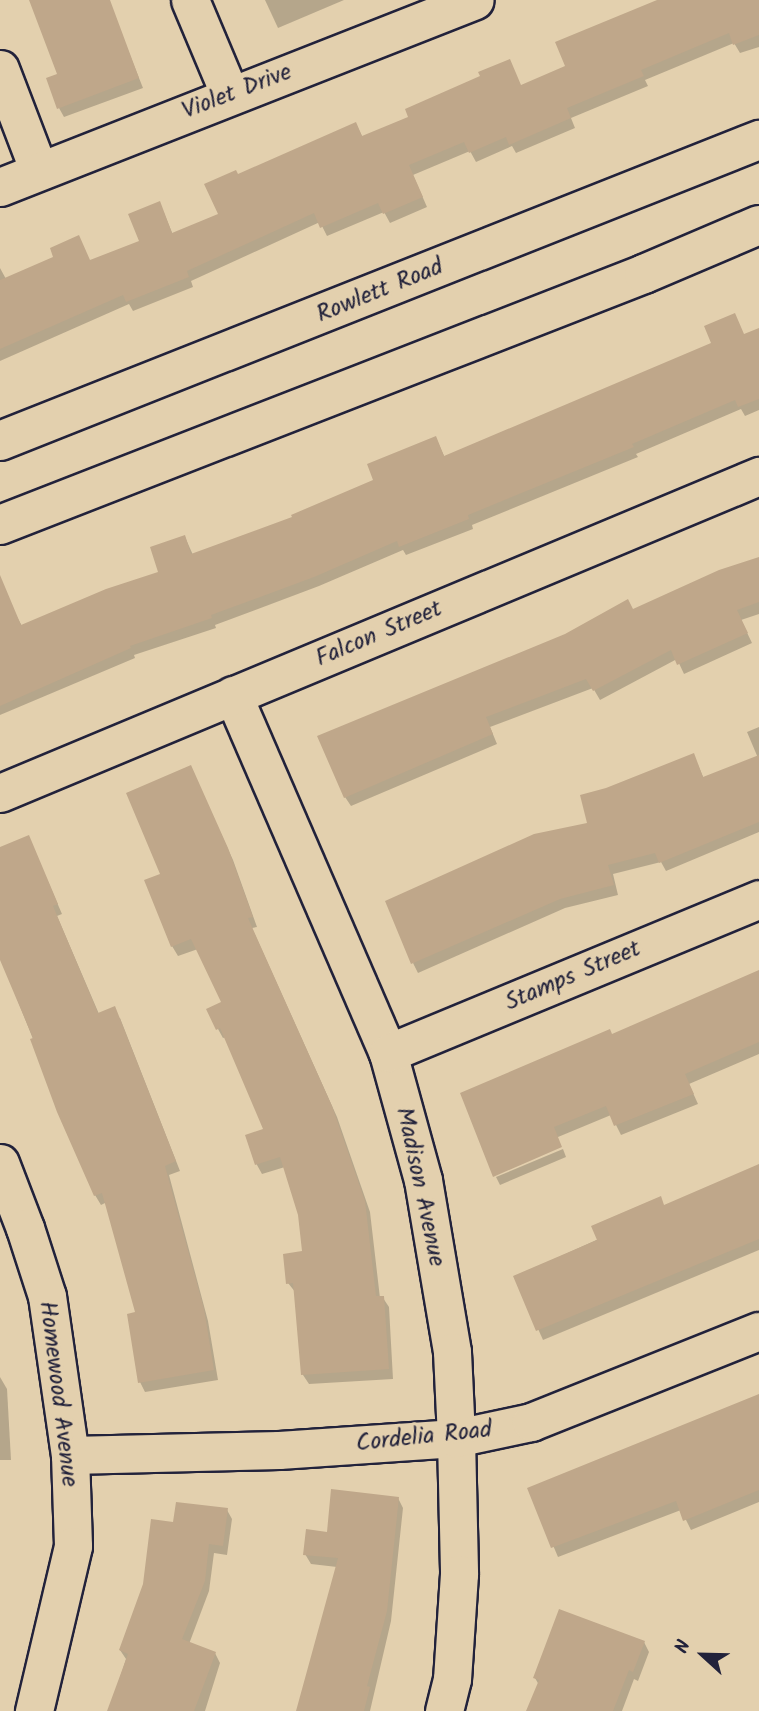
<!DOCTYPE html>
<html>
<head>
<meta charset="utf-8">
<style>
	body { margin:0 }
	#map { position:relative; width:759px; height:1711px; overflow:hidden; background:#e3d0ae; font-family:Kalam,sans-serif }
	div>[style] { position:absolute }
	.shadow>* { inset:0; background:#0003 }
	.building>* { inset:0; background:#bfa78a }
	.roads { filter:drop-shadow(2px 0 #22223b) drop-shadow(-2px 0 #22223b) drop-shadow(0 2px #22223b) drop-shadow(0 -2px #22223b) }
	.minor>* { height:37px; margin:-18.5px; padding:0 18.5px; transform-origin:18.5px; border-radius:18.5px; background:#e3d0ae }
	.secondary>* { height:38px; margin:-19px; padding:0 19px; transform-origin:19px; border-radius:19px; background:#e3d0ae }
	span { translate:-50% -50%; white-space:nowrap; text-align:center; line-height:1.15; -webkit-text-stroke:6px #e3d0ae; paint-order:stroke }
	.street-label { font-size:24px; color:#22223b }
	.north { position:absolute; left:668px; top:1620px; width:70px; height:70px; -webkit-text-stroke:5px #e3d0ae; paint-order:stroke; rotate:292deg; font-size:19px; font-weight:700; line-height:28px; text-align:center; color:#22223b }
	.north::after { content:''; display:block; margin:auto; width:24px; height:32px; background:#22223b; clip-path:polygon(50% 0,100% 100%,50% 72%,0 100%) }
</style>
</head>
<body>
<div id="map">
	<div class="shadow">
		<i style="clip-path:polygon(30px 0,108px 0,143px 88px,64px 117px,59px 108px,59px 76px)"></i>
		<i style="clip-path:polygon(265px 0,344px 0,278px 28px)"></i>
		<i style="clip-path:polygon(664px 0,759px 0,759px 47px,740px 53px,734px 43px,645px 80px,648px 86px,571px 118px,575px 128px,516px 153px,512px 146px,476px 162px,470px 151px,413px 175px,427px 207px,390px 223px,384px 212px,327px 236px,320px 222px,191px 281px,193px 287px,133px 311px,129px 304px,0 361px,0 268px,6px 279px,90px 262px,141px 242px,164px 213px,173px 235px,220px 215px,238px 176px,356px 124px,363px 138px,521px 87px,567px 67px)"></i>
		<i style="clip-path:polygon(759px 329px,759px 410px,745px 416px,741px 409px,636px 454px,638px 457px,472px 525px,473px 529px,406px 555px,403px 550px,319px 586px,215px 625px,216px 628px,134px 655px,135px 658px,0 715px,0 612px,17px 617px,22px 626px,160px 573px,185px 537px,193px 555px,294px 518px,375px 481px,436px 438px,445px 458px)"></i>
		<i style="clip-path:polygon(759px 558px,759px 614px,741px 620px,752px 643px,684px 674px,677px 659px,600px 700px,593px 688px,490px 727px,497px 744px,351px 806px,345px 797px,632px 611px)"></i>
		<i style="clip-path:polygon(759px 727px,759px 832px,666px 871px,661px 862px,613px 874px,618px 895px,565px 908px,418px 973px,413px 963px,589px 824px,698px 765px,704px 779px,758px 758px,747px 732px)"></i>
		<i style="clip-path:polygon(195px 777px,233px 860px,257px 927px,252px 928px,337px 1117px,370px 1212px,380px 1298px,383px 1298px,389px 1307px,393px 1379px,309px 1384px,303px 1375px,296px 1293px,288px 1283px,304px 1253px,300px 1215px,285px 1167px,262px 1174px,257px 1165px,247px 1136px,265px 1130px,226px 1037px,223px 1038px,218px 1029px,223px 1003px,198px 949px,178px 956px,172px 946px,162px 875px)"></i>
		<i style="clip-path:polygon(33px 847px,62px 914px,57px 916px,99px 1014px,120px 1018px,180px 1171px,169px 1175px,208px 1321px,218px 1380px,145px 1392px,140px 1382px,137px 1314px,107px 1202px,101px 1205px,95px 1195px,0 956px,0 849px)"></i>
		<i style="clip-path:polygon(759px 972px,759px 1054px,689px 1084px,698px 1104px,621px 1135px,611px 1115px,558px 1137px,494px 1174px,612px 1036px)"></i>
		<i style="clip-path:polygon(563px 1149px,566px 1157px,500px 1185px,496px 1177px)"></i>
		<i style="clip-path:polygon(759px 1166px,759px 1250px,543px 1340px,515px 1277px)"></i>
		<i style="clip-path:polygon(0 1377px,7px 1389px,11px 1460px,0 1460px)"></i>
		<i style="clip-path:polygon(759px 1397px,759px 1502px,691px 1530px,681px 1510px,558px 1557px,529px 1489px)"></i>
		<i style="clip-path:polygon(398px 1498px,403px 1508px,391px 1621px,370px 1711px,299px 1711px,337px 1567px,311px 1564px,305px 1554px,328px 1533px)"></i>
		<i style="clip-path:polygon(227px 1510px,232px 1519px,227px 1555px,214px 1553px,209px 1591px,189px 1644px,215px 1653px,220px 1663px,205px 1711px,109px 1711px,126px 1659px,120px 1650px,174px 1524px)"></i>
		<i style="clip-path:polygon(644px 1642px,649px 1652px,638px 1681px,634px 1679px,622px 1711px,528px 1711px,539px 1685px,535px 1678px)"></i>
	</div>
	<div class="building">
		<i style="clip-path:polygon(29px 0,110px 0,139px 78px,57px 109px,46px 78px,57px 74px)"></i>
		<i style="clip-path:polygon(657px 0,759px 0,759px 35px,733px 45px,729px 33px,641px 70px,644px 76px,567px 108px,571px 118px,509px 145px,506px 137px,469px 153px,464px 142px,409px 165px,423px 197px,383px 214px,378px 203px,320px 228px,314px 213px,187px 271px,189px 277px,126px 302px,123px 295px,0 349px,0 280px,53px 257px,50px 248px,79px 235px,90px 260px,139px 241px,128px 214px,160px 201px,172px 233px,218px 214px,204px 184px,236px 170px,238px 174px,356px 122px,362px 136px,408px 117px,405px 109px,480px 76px,478px 72px,510px 59px,521px 85px,565px 66px,555px 42px)"></i>
		<i style="clip-path:polygon(735px 313px,744px 334px,759px 328px,759px 399px,738px 407px,735px 400px,632px 444px,634px 447px,468px 515px,469px 519px,399px 547px,397px 541px,314px 577px,211px 615px,212px 618px,130px 646px,131px 648px,0 706px,0 575px,21px 625px,106px 589px,158px 572px,150px 547px,185px 535px,191px 554px,292px 517px,291px 515px,373px 480px,367px 464px,436px 436px,444px 456px,711px 343px,704px 326px)"></i>
		<i style="clip-path:polygon(759px 557px,759px 602px,737px 610px,748px 633px,677px 665px,671px 650px,593px 691px,586px 679px,486px 717px,493px 734px,344px 798px,317px 736px,565px 634px,628px 599px,633px 609px,719px 570px)"></i>
		<i style="clip-path:polygon(694px 753px,703px 777px,759px 755px,759px 822px,659px 863px,655px 853px,608px 865px,614px 885px,560px 899px,411px 964px,385px 901px,534px 834px,587px 823px,580px 795px,606px 788px)"></i>
		<i style="clip-path:polygon(191px 765px,228px 848px,253px 917px,248px 918px,332px 1106px,365px 1201px,376px 1296px,384px 1296px,389px 1369px,301px 1375px,293px 1283px,286px 1284px,283px 1254px,302px 1251px,298px 1215px,280px 1157px,255px 1165px,245px 1135px,263px 1129px,220px 1028px,216px 1030px,206px 1009px,221px 1002px,191px 939px,171px 947px,144px 880px,160px 874px,126px 793px)"></i>
		<i style="clip-path:polygon(29px 835px,58px 904px,53px 906px,98px 1013px,115px 1006px,176px 1161px,165px 1166px,204px 1309px,214px 1370px,138px 1383px,127px 1314px,135px 1312px,102px 1193px,94px 1196px,57px 1112px,30px 1039px,33px 1038px,0 960px,0 847px)"></i>
		<i style="clip-path:polygon(759px 970px,759px 1042px,685px 1074px,694px 1094px,614px 1126px,606px 1106px,554px 1127px,562px 1147px,493px 1177px,460px 1093px,610px 1029px,612px 1034px)"></i>
		<i style="clip-path:polygon(759px 1164px,759px 1239px,536px 1331px,513px 1276px,597px 1240px,591px 1226px,661px 1196px,664px 1205px)"></i>
		<i style="clip-path:polygon(759px 1394px,759px 1490px,683px 1521px,676px 1501px,551px 1548px,527px 1488px)"></i>
		<i style="clip-path:polygon(331px 1489px,399px 1497px,387px 1611px,367px 1686px,370px 1687px,364px 1711px,296px 1711px,338px 1558px,303px 1555px,306px 1529px,327px 1532px)"></i>
		<i style="clip-path:polygon(176px 1502px,228px 1508px,223px 1546px,209px 1544px,205px 1581px,182px 1639px,216px 1652px,194px 1711px,107px 1711px,128px 1654px,119px 1650px,143px 1584px,151px 1519px,173px 1522px)"></i>
		<i style="clip-path:polygon(559px 1609px,645px 1641px,633px 1672px,629px 1670px,613px 1711px,526px 1711px,539px 1680px,533px 1678px)"></i>
	</div>
	<div class="roads">
		<div class="minor">
			<i style="left:190px;top:0;width:103px;rotate:67.2deg"></i>
			<i style="left:0;top:69px;width:109px;rotate:69.1deg"></i>
			<i style="left:0;top:187px;width:510px;rotate:-21.49deg"></i>
			<i style="left:233px;top:695px;width:390px;rotate:66.6deg"></i>
			<i style="left:388px;top:1053px;width:132px;rotate:74.6deg"></i>
			<i style="left:423px;top:1180px;width:174px;rotate:80.4deg"></i>
			<i style="left:452px;top:1352px;width:86px;rotate:87.3deg"></i>
			<i style="left:456px;top:1438px;width:136px;rotate:88.7deg"></i>
			<i style="left:459px;top:1574px;width:105px;rotate:93.8deg"></i>
			<i style="left:452px;top:1679px;width:33px;rotate:104deg"></i>
			<i style="left:0;top:793px;width:823px;rotate:-22.67deg"></i>
			<i style="left:388px;top:1053px;width:402px;rotate:-22.5deg"></i>
			<i style="left:0;top:1163px;width:70px;rotate:69deg"></i>
			<i style="left:25px;top:1228px;width:71px;rotate:72.1deg"></i>
			<i style="left:47px;top:1296px;width:161px;rotate:81.8deg"></i>
			<i style="left:70px;top:1455px;width:91px;rotate:88.1deg"></i>
			<i style="left:73px;top:1546px;width:170px;rotate:103.3deg"></i>
			<i style="left:70px;top:1455px;width:209px;rotate:-1.4deg"></i>
			<i style="left:279px;top:1450px;width:177px;rotate:-3.9deg"></i>
			<i style="left:456px;top:1438px;width:77px;rotate:-12deg"></i>
			<i style="left:531px;top:1422px;width:245px;rotate:-21.8deg"></i>
		</div>
		<div class="secondary">
			<i style="left:0;top:441px;width:817px;rotate:-21.63deg"></i>
			<i style="left:0;top:525px;width:691px;rotate:-21.29deg"></i>
			<i style="left:644px;top:274px;width:125px;rotate:-23.1deg"></i>
		</div>
	</div>
	<div class="street-label">
		<span style="left:237px;top:92px;rotate:-21deg">Violet Drive</span>
		<span style="left:380px;top:291px;rotate:-22deg">Rowlett Road</span>
		<span style="left:379px;top:634px;rotate:-23deg">Falcon Street</span>
		<span style="left:573px;top:976px;rotate:-23deg">Stamps Street</span>
		<span style="left:420px;top:1187px;rotate:78deg">Madison Avenue</span>
		<span style="left:58px;top:1394px;rotate:83deg">Homewood Avenue</span>
		<span style="left:424px;top:1437px;rotate:-6deg">Cordelia Road</span>
	</div>
	<div class="north">N</div>
</div>
</body>
</html>
